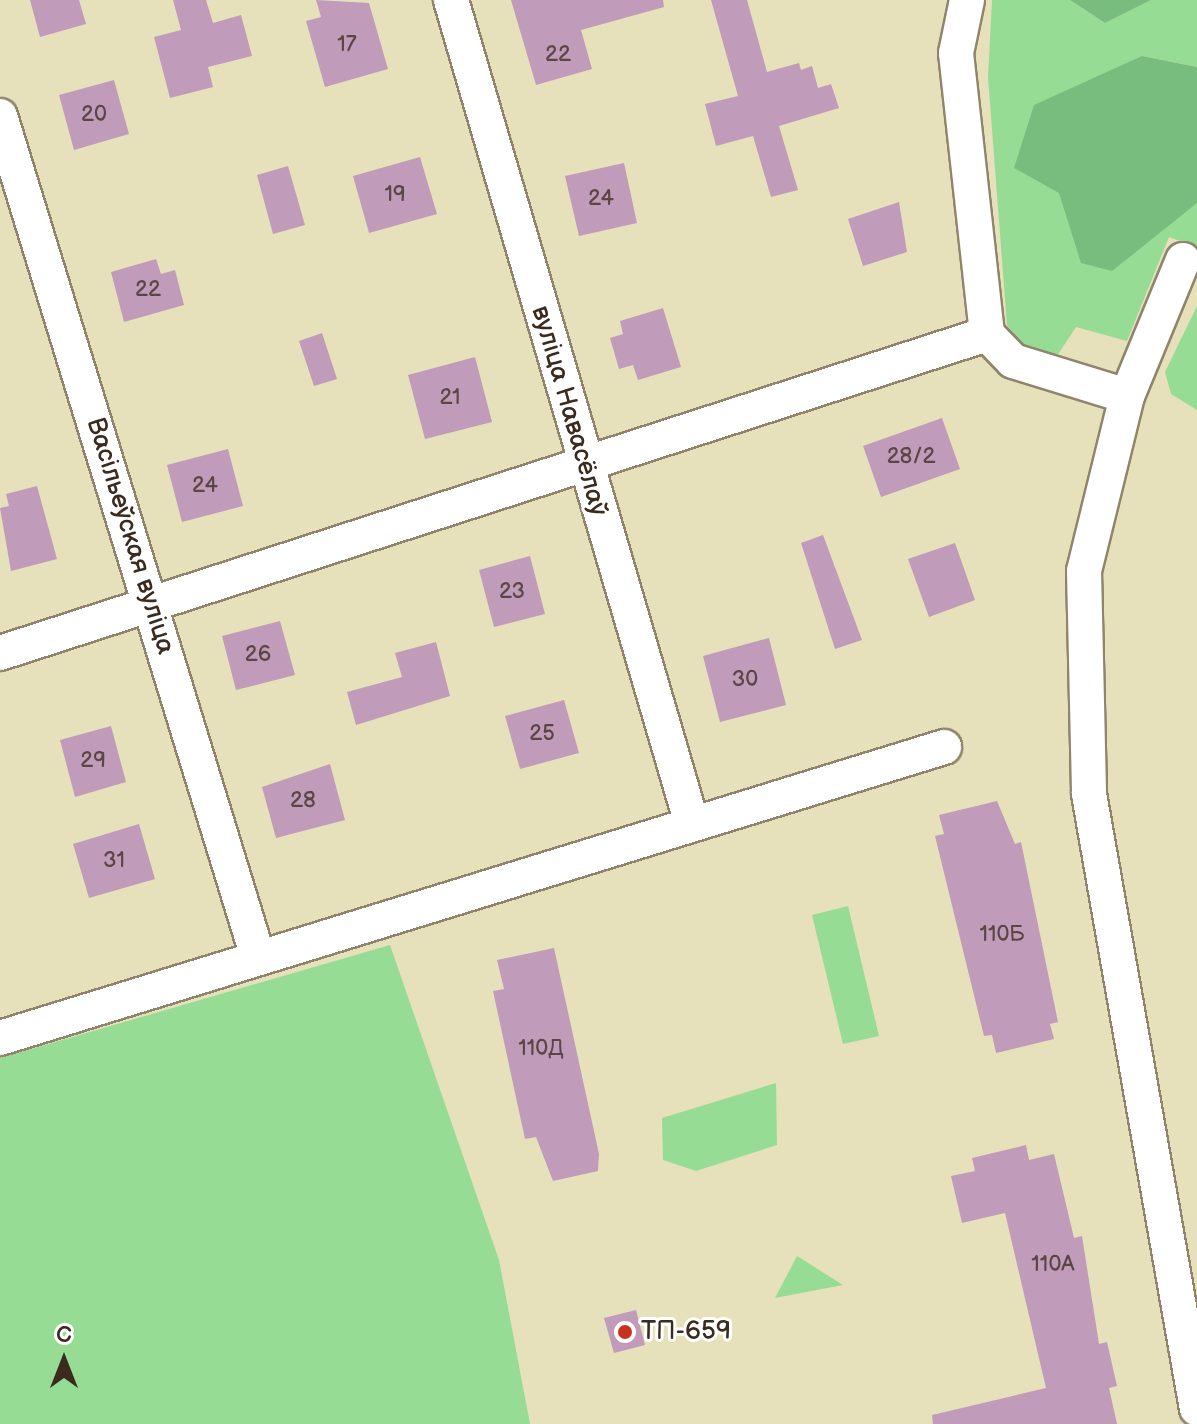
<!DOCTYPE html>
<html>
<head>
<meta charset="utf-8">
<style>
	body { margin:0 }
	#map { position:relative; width:1197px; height:1424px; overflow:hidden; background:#e6e0bb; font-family:"Balsamiq Sans",sans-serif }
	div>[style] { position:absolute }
	.green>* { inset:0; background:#96dc95 }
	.forest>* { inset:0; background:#78bc7e }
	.building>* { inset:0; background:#c19bba }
	.roads { filter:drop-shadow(2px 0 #90856c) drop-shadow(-2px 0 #90856c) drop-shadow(0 2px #90856c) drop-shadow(0 -2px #90856c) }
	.street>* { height:34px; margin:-17px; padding:0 17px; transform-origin:17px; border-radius:17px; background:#fff }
	.dots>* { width:22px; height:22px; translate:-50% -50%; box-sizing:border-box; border:4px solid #fff; border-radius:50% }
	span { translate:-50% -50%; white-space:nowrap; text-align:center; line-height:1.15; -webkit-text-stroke:6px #fff; paint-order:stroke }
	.number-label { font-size:22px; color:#5c4645 }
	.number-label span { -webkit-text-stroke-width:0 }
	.street-label { font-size:26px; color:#3b2a1e }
	.poi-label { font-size:26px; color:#3b2a1e }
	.left { translate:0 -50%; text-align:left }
	.north { position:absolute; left:24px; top:1320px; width:80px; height:80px; -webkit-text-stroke:6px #fff; paint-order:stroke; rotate:0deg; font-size:22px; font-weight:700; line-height:32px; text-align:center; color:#3b2a1e }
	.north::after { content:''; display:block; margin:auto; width:28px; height:36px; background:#3b2a1e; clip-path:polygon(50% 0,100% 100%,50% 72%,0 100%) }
</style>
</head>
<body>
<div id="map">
	<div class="green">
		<i style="clip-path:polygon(992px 0,1070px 0,1105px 23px,1151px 0,1197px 0,1197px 67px,1142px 56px,1014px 168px,1159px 229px,1197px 203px,1197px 247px,1169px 237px,1127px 341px,1076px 327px,1055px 359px,1026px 351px,1007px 325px,988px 77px)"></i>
		<i style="clip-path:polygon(1197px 306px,1197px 410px,1171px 394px,1165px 372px)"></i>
		<i style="clip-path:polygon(848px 906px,879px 1036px,843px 1044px,812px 915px)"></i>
		<i style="clip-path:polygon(390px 945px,499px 1260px,530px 1424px,0 1424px,0 1058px)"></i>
		<i style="clip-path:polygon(776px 1083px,777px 1145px,696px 1171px,663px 1160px,662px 1118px)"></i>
		<i style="clip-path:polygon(797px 1256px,843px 1285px,775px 1298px)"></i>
	</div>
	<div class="forest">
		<i style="clip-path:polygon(1070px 0,1151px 0,1105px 23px)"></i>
		<i style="clip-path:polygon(1142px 56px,1197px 67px,1197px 203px,1112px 271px,1081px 263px,1059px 193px,1014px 168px,1034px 105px)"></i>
	</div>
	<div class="building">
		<i style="clip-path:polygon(30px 0,79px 0,86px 24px,40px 37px)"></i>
		<i style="clip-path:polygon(173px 0,206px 0,213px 23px,241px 15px,252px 56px,208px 67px,213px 87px,170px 98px,154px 37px,181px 30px)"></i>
		<i style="clip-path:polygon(316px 0,369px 3px,388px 69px,325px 87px,306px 21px,321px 17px)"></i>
		<i style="clip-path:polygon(511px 0,663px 0,664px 7px,581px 30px,592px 69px,536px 85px)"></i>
		<i style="clip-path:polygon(711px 0,747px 0,767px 72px,799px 63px,801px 70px,812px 66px,818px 88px,831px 84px,839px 108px,779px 126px,798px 190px,771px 197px,753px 136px,716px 146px,705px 104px,738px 96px)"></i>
		<i style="clip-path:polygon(114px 80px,129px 134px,74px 150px,59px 95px)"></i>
		<i style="clip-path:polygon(420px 157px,437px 214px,369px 233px,353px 176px)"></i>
		<i style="clip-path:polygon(624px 163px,637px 223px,579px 236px,565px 176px)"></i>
		<i style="clip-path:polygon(288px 166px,305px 225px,273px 234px,257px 175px)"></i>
		<i style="clip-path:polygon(899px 202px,907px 252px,863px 266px,848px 219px)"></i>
		<i style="clip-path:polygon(156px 259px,161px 274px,175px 270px,184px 305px,124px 322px,111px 272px)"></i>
		<i style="clip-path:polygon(663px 308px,681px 367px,638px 380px,633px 365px,619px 369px,610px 338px,623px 334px,620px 321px)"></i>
		<i style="clip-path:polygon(322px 333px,337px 379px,314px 386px,299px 341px)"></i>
		<i style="clip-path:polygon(475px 357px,492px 422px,425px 439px,408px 375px)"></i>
		<i style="clip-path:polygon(942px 418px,960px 469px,881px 497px,863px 446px)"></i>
		<i style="clip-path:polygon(228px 449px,243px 506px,182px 522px,167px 465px)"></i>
		<i style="clip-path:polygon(37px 486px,57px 559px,11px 571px,0 508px,9px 506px,6px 494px)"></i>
		<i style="clip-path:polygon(823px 535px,862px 640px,835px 649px,801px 543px)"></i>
		<i style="clip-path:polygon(955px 543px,975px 600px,929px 617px,908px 559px)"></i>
		<i style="clip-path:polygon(530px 556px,545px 614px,494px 627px,479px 570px)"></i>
		<i style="clip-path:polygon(280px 621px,295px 675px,236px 690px,222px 636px)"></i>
		<i style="clip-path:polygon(769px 638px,786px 705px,720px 722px,703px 656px)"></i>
		<i style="clip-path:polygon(436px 642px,450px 696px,356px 725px,347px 692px,402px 677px,395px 653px)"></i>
		<i style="clip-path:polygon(564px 700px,579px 753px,520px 769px,505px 716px)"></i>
		<i style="clip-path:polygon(111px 726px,126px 782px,75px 797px,60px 740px)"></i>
		<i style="clip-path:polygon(330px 764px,345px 820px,276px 838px,262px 787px)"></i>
		<i style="clip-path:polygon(997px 801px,1015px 844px,1021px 842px,1058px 1022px,1050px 1024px,1054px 1039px,996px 1053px,992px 1035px,984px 1036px,935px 836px,944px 834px,939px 815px)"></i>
		<i style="clip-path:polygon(139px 824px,155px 879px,89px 898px,73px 844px)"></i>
		<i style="clip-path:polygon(554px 948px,599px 1154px,598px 1171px,553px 1181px,536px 1137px,525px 1139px,493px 991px,504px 989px,497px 960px)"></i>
		<i style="clip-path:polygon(1026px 1145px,1029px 1160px,1054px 1154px,1074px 1238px,1082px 1236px,1099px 1344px,1107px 1342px,1117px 1386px,1109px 1388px,1117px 1424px,933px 1424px,932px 1415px,1046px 1388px,1005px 1213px,962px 1223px,951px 1176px,975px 1171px,972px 1158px)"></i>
		<i style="clip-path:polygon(636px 1310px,645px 1345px,614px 1353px,604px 1318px)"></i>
	</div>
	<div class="roads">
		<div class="street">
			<i style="left:451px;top:0;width:855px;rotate:73.7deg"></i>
			<i style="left:967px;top:0;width:54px;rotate:101.7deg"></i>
			<i style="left:956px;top:53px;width:283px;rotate:83.7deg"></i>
			<i style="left:987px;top:334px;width:37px;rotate:46deg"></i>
			<i style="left:1013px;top:361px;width:119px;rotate:17.1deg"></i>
			<i style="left:0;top:116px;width:880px;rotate:72.95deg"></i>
			<i style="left:1183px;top:260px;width:147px;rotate:112.4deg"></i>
			<i style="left:1127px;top:396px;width:180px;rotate:103.8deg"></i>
			<i style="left:1084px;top:571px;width:223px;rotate:88.7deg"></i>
			<i style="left:1089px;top:794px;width:624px;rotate:80.04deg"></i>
			<i style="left:0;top:653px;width:1037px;rotate:-17.91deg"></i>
			<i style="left:0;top:1038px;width:988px;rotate:-17.13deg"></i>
		</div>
	</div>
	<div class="dots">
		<i style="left:625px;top:1332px;background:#c8321e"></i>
	</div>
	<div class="number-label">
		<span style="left:347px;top:45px">17</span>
		<span style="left:558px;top:55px">22</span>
		<span style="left:94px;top:115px">20</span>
		<span style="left:395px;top:195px">19</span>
		<span style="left:601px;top:199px">24</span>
		<span style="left:148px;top:290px">22</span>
		<span style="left:450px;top:398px">21</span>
		<span style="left:911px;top:457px">28/2</span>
		<span style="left:205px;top:486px">24</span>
		<span style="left:512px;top:592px">23</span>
		<span style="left:258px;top:655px">26</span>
		<span style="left:745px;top:680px">30</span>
		<span style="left:542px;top:734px">25</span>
		<span style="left:93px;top:761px">29</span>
		<span style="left:303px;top:801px">28</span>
		<span style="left:114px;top:861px">31</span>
		<span style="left:1002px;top:935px">110Б</span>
		<span style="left:541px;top:1049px">110Д</span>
		<span style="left:1053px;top:1265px">110А</span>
	</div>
	<div class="street-label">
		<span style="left:569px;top:411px;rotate:74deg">вуліца Навасёлаў</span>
		<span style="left:130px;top:536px;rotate:73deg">Васільеўская вуліца</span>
	</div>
	<div class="poi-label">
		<span class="left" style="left:641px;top:1332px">ТП-659</span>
	</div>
	<div class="north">С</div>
</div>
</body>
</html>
